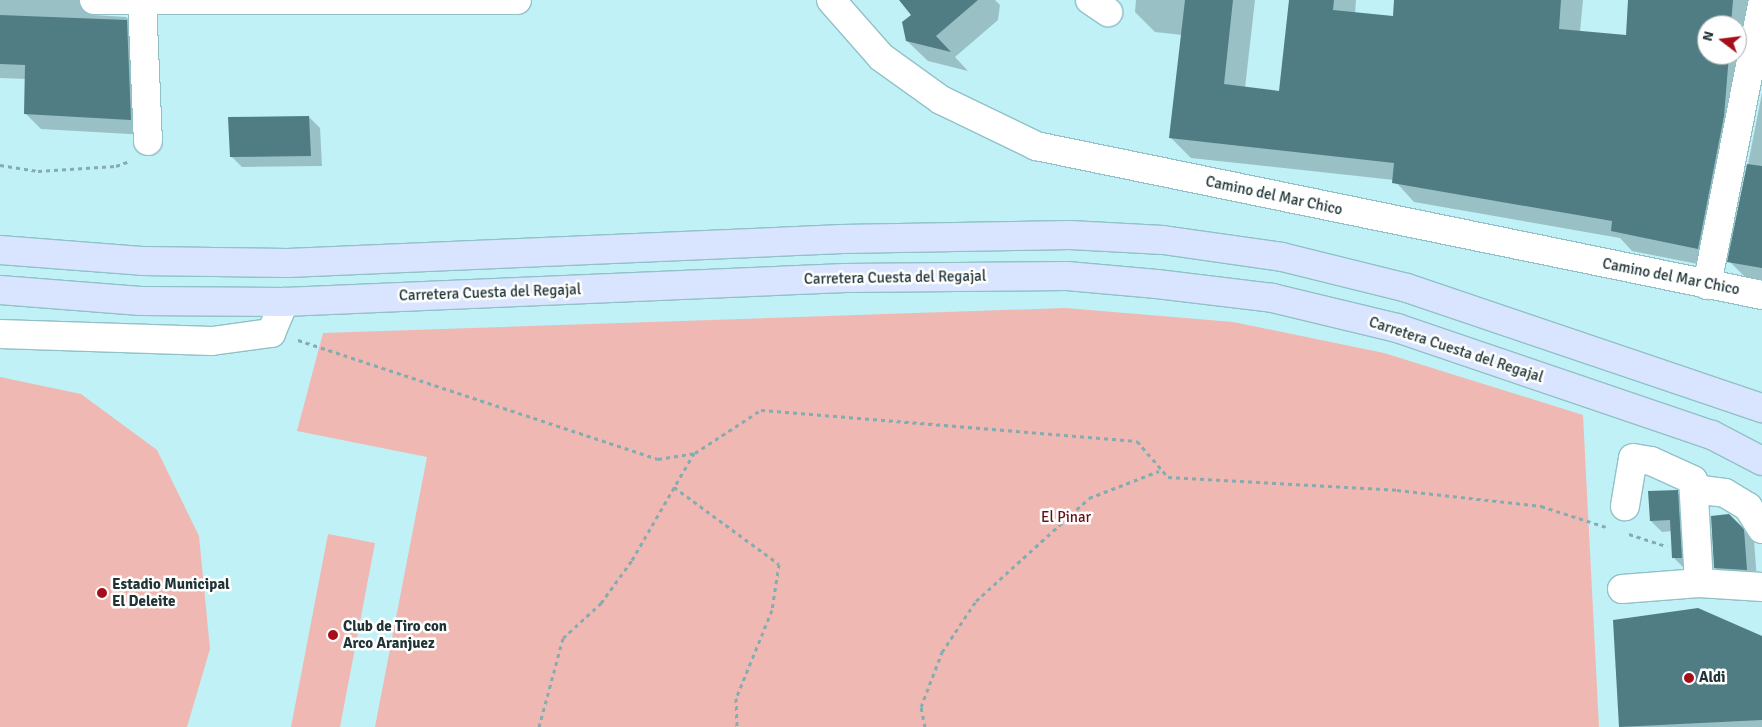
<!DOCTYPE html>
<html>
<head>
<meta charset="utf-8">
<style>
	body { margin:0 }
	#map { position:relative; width:1762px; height:727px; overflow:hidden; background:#c0f1f7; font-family:Signika,sans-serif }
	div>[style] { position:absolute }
	.green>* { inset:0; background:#f0b8b2 }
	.shadow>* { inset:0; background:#0003 }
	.building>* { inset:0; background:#4f7d83 }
	.path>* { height:3px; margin-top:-1.5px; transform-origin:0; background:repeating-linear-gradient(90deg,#85acb0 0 4px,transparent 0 8px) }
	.roads { filter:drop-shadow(1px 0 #91c1c7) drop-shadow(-1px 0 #91c1c7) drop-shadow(0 1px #91c1c7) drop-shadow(0 -1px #91c1c7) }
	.minor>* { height:28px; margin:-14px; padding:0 14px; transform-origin:14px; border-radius:14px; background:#fff }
	.major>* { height:28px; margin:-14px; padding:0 14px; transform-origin:14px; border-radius:14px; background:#d9e5fe }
	.dots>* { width:14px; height:14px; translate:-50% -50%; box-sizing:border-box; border:2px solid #fff; border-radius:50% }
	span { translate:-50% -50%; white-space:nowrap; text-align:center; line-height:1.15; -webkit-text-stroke:5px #fff; paint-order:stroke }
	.street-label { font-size:15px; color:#203436 }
	.park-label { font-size:15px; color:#661112 }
	.poi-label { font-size:15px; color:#203436; font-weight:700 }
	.left { translate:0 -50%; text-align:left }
	.north { position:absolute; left:1697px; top:15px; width:50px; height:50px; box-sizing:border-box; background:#fff; border:1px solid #a6aeaf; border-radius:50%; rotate:285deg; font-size:14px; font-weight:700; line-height:20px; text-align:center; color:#203436 }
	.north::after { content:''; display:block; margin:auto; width:18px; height:22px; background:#a60f1a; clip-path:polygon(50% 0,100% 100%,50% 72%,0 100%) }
</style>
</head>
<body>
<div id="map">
	<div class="green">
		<i style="clip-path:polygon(1065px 308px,1233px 322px,1384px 353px,1583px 415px,1599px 727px,375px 727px,427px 457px,297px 431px,323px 333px)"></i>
		<i style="clip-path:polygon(0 377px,81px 394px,157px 450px,199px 536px,210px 649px,187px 727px,0 727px)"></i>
		<i style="clip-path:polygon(328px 534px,375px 543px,340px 727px,291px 727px)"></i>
	</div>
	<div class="shadow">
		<i style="clip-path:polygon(0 0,195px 0,101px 2px,94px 15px,126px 17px,142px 32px,147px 135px,41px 129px,25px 113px,26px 79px,0 78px)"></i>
		<i style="clip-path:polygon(901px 0,995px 0,1000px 5px,998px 20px,955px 57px,968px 71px,928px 61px,907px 41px,913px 15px)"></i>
		<i style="clip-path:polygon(evenodd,1136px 0,1255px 0,1245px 88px,1280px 92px,1290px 0,1356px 0,1355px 14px,1394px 17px,1396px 0,1583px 0,1580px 32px,1627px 37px,1630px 0,1762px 0,1718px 268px,1632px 251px,1620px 238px,1414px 202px,1394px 180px,1191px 158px,1171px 138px,1182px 35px,1155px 32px,1135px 12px,1136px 0,1707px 25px,1737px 25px,1737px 55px,1707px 55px,1707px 25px)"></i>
		<i style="clip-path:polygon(1762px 93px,1762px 284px,1749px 281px,1729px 261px)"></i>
		<i style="clip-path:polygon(309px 117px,320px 128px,322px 166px,242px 167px,231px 156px)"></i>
		<i style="clip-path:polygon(1677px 492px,1689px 503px,1685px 569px,1674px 558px,1672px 531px,1662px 532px,1651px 521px)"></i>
		<i style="clip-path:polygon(1729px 515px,1754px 541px,1757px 580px,1726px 579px,1715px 568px)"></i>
		<i style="clip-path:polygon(1614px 621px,1762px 637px,1762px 727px,1621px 727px)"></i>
	</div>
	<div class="building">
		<i style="clip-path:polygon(899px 0,978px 0,936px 36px,951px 52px,906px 41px,902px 22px,911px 15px)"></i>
		<i style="clip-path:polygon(1185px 0,1233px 0,1224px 84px,1279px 91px,1289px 0,1334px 0,1333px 10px,1393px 16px,1394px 0,1561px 0,1559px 29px,1626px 35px,1628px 0,1733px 0,1731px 25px,1707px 25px,1707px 55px,1729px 55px,1724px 116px,1698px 249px,1611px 231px,1612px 221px,1392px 183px,1394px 163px,1169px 138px)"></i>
		<i style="clip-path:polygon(0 15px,127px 20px,131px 120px,24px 114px,25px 65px,0 64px)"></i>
		<i style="clip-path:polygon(309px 116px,311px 156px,230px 157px,228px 117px)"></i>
		<i style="clip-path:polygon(1747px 164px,1762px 166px,1762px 268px,1727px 262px)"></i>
		<i style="clip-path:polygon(1678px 490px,1682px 558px,1672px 558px,1670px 520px,1650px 521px,1648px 491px)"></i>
		<i style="clip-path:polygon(1729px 514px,1744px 529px,1747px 570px,1714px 568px,1711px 516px)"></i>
		<i style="clip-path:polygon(1698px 608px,1762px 636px,1762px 720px,1619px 727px,1613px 620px)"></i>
	</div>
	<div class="path">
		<i style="left:0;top:165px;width:38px;rotate:9deg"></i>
		<i style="left:38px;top:171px;width:78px;rotate:-3.7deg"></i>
		<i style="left:116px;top:166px;width:15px;rotate:-20deg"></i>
		<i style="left:298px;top:340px;width:379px;rotate:18.3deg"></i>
		<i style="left:658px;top:459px;width:37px;rotate:-9deg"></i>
		<i style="left:695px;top:453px;width:79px;rotate:-33.1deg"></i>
		<i style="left:761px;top:410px;width:377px;rotate:4.7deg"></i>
		<i style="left:1137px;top:441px;width:48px;rotate:49.3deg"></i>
		<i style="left:1168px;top:477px;width:229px;rotate:3.2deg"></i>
		<i style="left:1397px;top:490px;width:145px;rotate:6.3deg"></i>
		<i style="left:1541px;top:506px;width:68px;rotate:17.9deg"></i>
		<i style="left:674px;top:487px;width:130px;rotate:36.3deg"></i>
		<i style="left:779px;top:564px;width:47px;rotate:98.7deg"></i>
		<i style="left:772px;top:610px;width:95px;rotate:112.2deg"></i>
		<i style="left:736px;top:698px;width:29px;rotate:88deg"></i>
		<i style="left:1629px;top:534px;width:40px;rotate:18deg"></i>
		<i style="left:539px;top:727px;width:92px;rotate:-74.9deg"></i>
		<i style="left:563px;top:638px;width:52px;rotate:-42.6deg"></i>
		<i style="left:601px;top:603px;width:53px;rotate:-54.2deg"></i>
		<i style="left:632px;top:560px;width:124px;rotate:-59.9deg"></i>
		<i style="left:925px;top:727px;width:20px;rotate:-101deg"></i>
		<i style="left:921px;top:707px;width:59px;rotate:-69.1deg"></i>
		<i style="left:942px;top:652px;width:61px;rotate:-56.3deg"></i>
		<i style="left:976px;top:601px;width:153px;rotate:-42.3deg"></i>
		<i style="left:1089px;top:498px;width:75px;rotate:-21.1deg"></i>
	</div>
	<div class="roads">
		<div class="minor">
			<i style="left:94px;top:0;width:423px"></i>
			<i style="left:142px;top:0;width:141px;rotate:87.6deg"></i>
			<i style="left:831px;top:0;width:76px;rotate:48.7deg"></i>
			<i style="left:881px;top:57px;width:74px;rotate:35.6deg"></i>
			<i style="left:941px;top:100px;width:106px;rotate:25.8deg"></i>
			<i style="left:1036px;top:146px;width:741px;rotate:11.6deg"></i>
			<i style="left:1090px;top:0;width:22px;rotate:34deg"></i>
			<i style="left:1707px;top:285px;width:285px;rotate:-78.9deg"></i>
			<i style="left:0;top:334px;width:212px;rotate:1.9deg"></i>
			<i style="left:212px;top:341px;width:60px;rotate:-7.7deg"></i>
			<i style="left:271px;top:333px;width:34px;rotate:-67deg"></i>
			<i style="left:1694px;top:489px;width:31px;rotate:7deg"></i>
			<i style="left:1725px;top:493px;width:27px;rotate:31deg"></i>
			<i style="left:1748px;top:507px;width:26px;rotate:58deg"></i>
			<i style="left:1699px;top:583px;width:63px;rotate:3.6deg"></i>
			<i style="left:1622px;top:589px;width:77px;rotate:-4.5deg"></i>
			<i style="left:1699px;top:583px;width:103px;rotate:-93.3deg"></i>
			<i style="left:1693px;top:480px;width:46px;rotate:-155.7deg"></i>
			<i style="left:1651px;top:461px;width:18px;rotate:-171deg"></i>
			<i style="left:1633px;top:458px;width:49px;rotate:99.5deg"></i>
		</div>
		<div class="major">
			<i style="left:0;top:250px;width:142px;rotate:4.4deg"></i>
			<i style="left:142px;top:261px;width:146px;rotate:0.8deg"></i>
			<i style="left:288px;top:263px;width:555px;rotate:-2.48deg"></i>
			<i style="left:842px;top:239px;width:228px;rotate:-1deg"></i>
			<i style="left:1070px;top:235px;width:93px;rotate:3.1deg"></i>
			<i style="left:1163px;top:240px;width:120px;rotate:8.1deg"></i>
			<i style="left:1282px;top:257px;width:129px;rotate:13.9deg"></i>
			<i style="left:1407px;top:288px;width:375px;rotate:18.7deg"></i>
			<i style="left:0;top:290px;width:141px;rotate:4.5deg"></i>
			<i style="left:141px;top:301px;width:143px;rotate:0.4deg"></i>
			<i style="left:284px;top:302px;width:562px;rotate:-2.45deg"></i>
			<i style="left:845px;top:278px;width:222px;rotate:-0.5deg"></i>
			<i style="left:1067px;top:276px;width:90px;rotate:5.1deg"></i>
			<i style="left:1157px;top:284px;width:116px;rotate:6.9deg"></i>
			<i style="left:1272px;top:298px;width:129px;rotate:13.5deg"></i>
			<i style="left:1397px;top:328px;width:333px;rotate:18.8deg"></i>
			<i style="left:1712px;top:435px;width:56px;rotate:27.5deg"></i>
		</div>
	</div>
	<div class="dots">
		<i style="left:102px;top:593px;background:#a60f1a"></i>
		<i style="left:333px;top:635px;background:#a60f1a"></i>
		<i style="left:1689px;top:678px;background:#a60f1a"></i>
	</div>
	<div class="street-label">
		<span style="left:1274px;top:196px;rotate:12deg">Camino del Mar Chico</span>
		<span style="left:1671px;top:277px;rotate:11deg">Camino del Mar Chico</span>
		<span style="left:895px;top:278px;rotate:-1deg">Carretera Cuesta del Regajal</span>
		<span style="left:490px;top:293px;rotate:-2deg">Carretera Cuesta del Regajal</span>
		<span style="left:1456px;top:350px;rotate:18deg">Carretera Cuesta del Regajal</span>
	</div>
	<div class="park-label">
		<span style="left:1066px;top:518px">El Pinar</span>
	</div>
	<div class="poi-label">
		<span class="left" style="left:112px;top:593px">Estadio Municipal<br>El Deleite</span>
		<span class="left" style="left:343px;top:635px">Club de Tiro con<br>Arco Aranjuez</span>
		<span class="left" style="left:1699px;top:678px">Aldi</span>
	</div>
	<div class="north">N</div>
</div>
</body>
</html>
